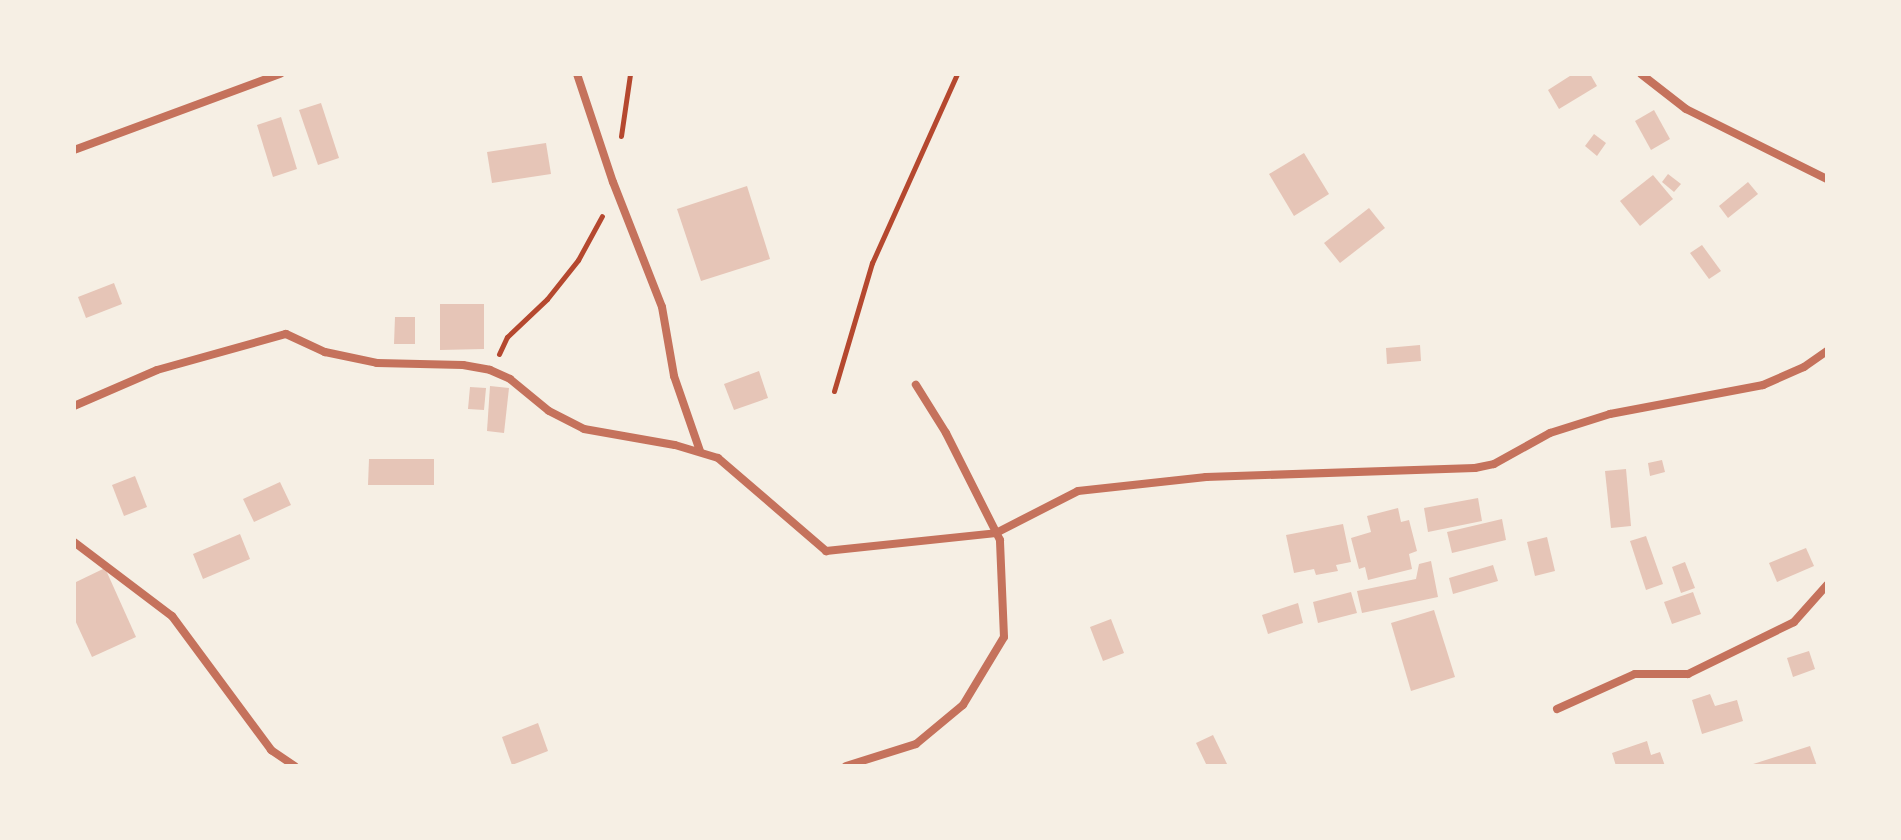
<!DOCTYPE html>
<html>
<head>
<meta charset="utf-8">
<style>
	body { margin:0 }
	#map { position:relative; width:1901px; height:840px; overflow:hidden; background:#f6efe4; font-family:"Alegreya Sans",sans-serif }
	div>[style] { position:absolute }
	.building>* { inset:0; background:#e6c5b7 }
	.path>* { height:5px; margin:-2.5px; padding:0 2.5px; transform-origin:2.5px; border-radius:2.5px; background:#b5482f }
	.minor>* { height:8px; margin:-4px; padding:0 4px; transform-origin:4px; border-radius:4px; background:#c5725c }
	span { translate:-50% -50%; white-space:nowrap; text-align:center; line-height:1.15; -webkit-text-stroke:8px #f6efe4; paint-order:stroke }
	.frame { position:absolute; inset:0; border:76px solid #f6efe4; pointer-events:none }
</style>
</head>
<body>
<div id="map">
	<div class="building">
		<i style="clip-path:polygon(1573px 74px,1590px 74px,1597px 86px,1559px 109px,1548px 90px)"></i>
		<i style="clip-path:polygon(321px 103px,339px 158px,318px 165px,299px 110px)"></i>
		<i style="clip-path:polygon(1654px 110px,1670px 139px,1651px 150px,1635px 121px)"></i>
		<i style="clip-path:polygon(281px 117px,297px 169px,273px 177px,257px 125px)"></i>
		<i style="clip-path:polygon(1594px 134px,1606px 143px,1597px 156px,1585px 146px)"></i>
		<i style="clip-path:polygon(546px 143px,551px 174px,492px 183px,487px 152px)"></i>
		<i style="clip-path:polygon(1304px 153px,1329px 194px,1294px 216px,1269px 174px)"></i>
		<i style="clip-path:polygon(1668px 174px,1681px 184px,1674px 192px,1662px 182px)"></i>
		<i style="clip-path:polygon(1653px 175px,1673px 199px,1640px 226px,1620px 201px)"></i>
		<i style="clip-path:polygon(1748px 182px,1758px 194px,1728px 218px,1719px 206px)"></i>
		<i style="clip-path:polygon(747px 186px,770px 259px,701px 281px,677px 209px)"></i>
		<i style="clip-path:polygon(1369px 208px,1385px 228px,1340px 263px,1324px 243px)"></i>
		<i style="clip-path:polygon(1702px 245px,1721px 271px,1709px 279px,1690px 253px)"></i>
		<i style="clip-path:polygon(114px 283px,122px 304px,86px 318px,78px 297px)"></i>
		<i style="clip-path:polygon(440px 304px,484px 304px,484px 349px,440px 350px)"></i>
		<i style="clip-path:polygon(395px 317px,415px 317px,415px 344px,394px 344px)"></i>
		<i style="clip-path:polygon(1420px 345px,1421px 361px,1387px 364px,1386px 348px)"></i>
		<i style="clip-path:polygon(759px 371px,768px 398px,734px 410px,724px 384px)"></i>
		<i style="clip-path:polygon(490px 386px,509px 388px,504px 433px,487px 431px)"></i>
		<i style="clip-path:polygon(470px 387px,486px 388px,484px 410px,468px 409px)"></i>
		<i style="clip-path:polygon(369px 459px,434px 459px,434px 485px,368px 485px)"></i>
		<i style="clip-path:polygon(1662px 460px,1665px 472px,1650px 476px,1648px 463px)"></i>
		<i style="clip-path:polygon(1626px 469px,1631px 526px,1611px 528px,1605px 471px)"></i>
		<i style="clip-path:polygon(135px 476px,147px 507px,124px 516px,112px 485px)"></i>
		<i style="clip-path:polygon(280px 482px,291px 505px,254px 522px,243px 499px)"></i>
		<i style="clip-path:polygon(1478px 498px,1482px 521px,1428px 532px,1424px 508px)"></i>
		<i style="clip-path:polygon(1398px 508px,1401px 522px,1409px 520px,1417px 551px,1409px 554px,1412px 569px,1368px 580px,1365px 567px,1359px 569px,1351px 538px,1371px 532px,1367px 516px)"></i>
		<i style="clip-path:polygon(1502px 519px,1506px 540px,1452px 553px,1447px 532px)"></i>
		<i style="clip-path:polygon(1343px 524px,1351px 562px,1336px 565px,1338px 571px,1316px 575px,1314px 569px,1294px 573px,1286px 535px)"></i>
		<i style="clip-path:polygon(240px 534px,250px 559px,203px 579px,193px 554px)"></i>
		<i style="clip-path:polygon(1646px 536px,1663px 584px,1646px 590px,1630px 541px)"></i>
		<i style="clip-path:polygon(1547px 537px,1555px 571px,1535px 576px,1527px 542px)"></i>
		<i style="clip-path:polygon(1806px 548px,1814px 566px,1777px 582px,1769px 563px)"></i>
		<i style="clip-path:polygon(1431px 561px,1438px 597px,1362px 613px,1357px 591px,1416px 579px,1419px 564px)"></i>
		<i style="clip-path:polygon(1685px 562px,1695px 588px,1681px 593px,1672px 567px)"></i>
		<i style="clip-path:polygon(1493px 565px,1498px 581px,1453px 594px,1449px 578px)"></i>
		<i style="clip-path:polygon(105px 568px,136px 637px,92px 657px,74px 618px,74px 583px)"></i>
		<i style="clip-path:polygon(1351px 592px,1357px 613px,1318px 623px,1313px 602px)"></i>
		<i style="clip-path:polygon(1693px 592px,1701px 614px,1672px 624px,1664px 602px)"></i>
		<i style="clip-path:polygon(1298px 603px,1303px 623px,1268px 634px,1262px 615px)"></i>
		<i style="clip-path:polygon(1434px 610px,1455px 677px,1411px 691px,1391px 623px)"></i>
		<i style="clip-path:polygon(1111px 619px,1124px 653px,1103px 661px,1090px 627px)"></i>
		<i style="clip-path:polygon(1809px 651px,1815px 669px,1793px 677px,1787px 658px)"></i>
		<i style="clip-path:polygon(1710px 694px,1715px 706px,1737px 700px,1743px 721px,1702px 734px,1692px 700px)"></i>
		<i style="clip-path:polygon(538px 723px,548px 751px,512px 765px,502px 737px)"></i>
		<i style="clip-path:polygon(1213px 735px,1228px 766px,1207px 766px,1196px 743px)"></i>
		<i style="clip-path:polygon(1647px 741px,1651px 755px,1660px 752px,1665px 766px,1616px 766px,1612px 753px)"></i>
		<i style="clip-path:polygon(1810px 746px,1817px 766px,1750px 766px,1750px 765px)"></i>
	</div>
	<div class="path">
		<i style="left:621px;top:136px;width:63px;rotate:-81.7deg"></i>
		<i style="left:499px;top:354px;width:19px;rotate:-65deg"></i>
		<i style="left:507px;top:337px;width:55px;rotate:-43.5deg"></i>
		<i style="left:547px;top:299px;width:50px;rotate:-51.5deg"></i>
		<i style="left:578px;top:260px;width:50px;rotate:-61.4deg"></i>
		<i style="left:834px;top:391px;width:134px;rotate:-73.5deg"></i>
		<i style="left:872px;top:263px;width:207px;rotate:-65.8deg"></i>
	</div>
	<div class="minor">
		<i style="left:577px;top:74px;width:114px;rotate:71.6deg"></i>
		<i style="left:613px;top:182px;width:134px;rotate:68.6deg"></i>
		<i style="left:662px;top:307px;width:70px;rotate:80.1deg"></i>
		<i style="left:674px;top:376px;width:79px;rotate:70.9deg"></i>
		<i style="left:1641px;top:74px;width:57px;rotate:37.9deg"></i>
		<i style="left:1686px;top:109px;width:157px;rotate:26.4deg"></i>
		<i style="left:74px;top:150px;width:220px;rotate:-20.3deg"></i>
		<i style="left:74px;top:406px;width:90px;rotate:-23.4deg"></i>
		<i style="left:157px;top:370px;width:134px;rotate:-15.6deg"></i>
		<i style="left:286px;top:334px;width:43px;rotate:24.8deg"></i>
		<i style="left:325px;top:352px;width:53px;rotate:11.9deg"></i>
		<i style="left:377px;top:363px;width:86px;rotate:1.3deg"></i>
		<i style="left:463px;top:365px;width:27px;rotate:10deg"></i>
		<i style="left:490px;top:370px;width:22px;rotate:24deg"></i>
		<i style="left:510px;top:379px;width:50px;rotate:39.4deg"></i>
		<i style="left:549px;top:411px;width:39px;rotate:27deg"></i>
		<i style="left:584px;top:429px;width:92px;rotate:10deg"></i>
		<i style="left:675px;top:445px;width:45px;rotate:16.8deg"></i>
		<i style="left:718px;top:458px;width:143px;rotate:40.7deg"></i>
		<i style="left:826px;top:551px;width:171px;rotate:-6deg"></i>
		<i style="left:996px;top:533px;width:92px;rotate:-27.1deg"></i>
		<i style="left:1078px;top:491px;width:129px;rotate:-6.2deg"></i>
		<i style="left:1206px;top:477px;width:269px;rotate:-1.9deg"></i>
		<i style="left:1475px;top:468px;width:19px;rotate:-12deg"></i>
		<i style="left:1494px;top:464px;width:64px;rotate:-29deg"></i>
		<i style="left:1550px;top:433px;width:63px;rotate:-17.6deg"></i>
		<i style="left:1610px;top:414px;width:156px;rotate:-10.7deg"></i>
		<i style="left:1763px;top:385px;width:45px;rotate:-23.7deg"></i>
		<i style="left:1804px;top:367px;width:28px;rotate:-35deg"></i>
		<i style="left:74px;top:542px;width:123px;rotate:37.1deg"></i>
		<i style="left:172px;top:616px;width:167px;rotate:53.5deg"></i>
		<i style="left:271px;top:750px;width:29px;rotate:34deg"></i>
		<i style="left:1557px;top:709px;width:85px;rotate:-24.2deg"></i>
		<i style="left:1635px;top:674px;width:53px"></i>
		<i style="left:1688px;top:674px;width:118px;rotate:-26.1deg"></i>
		<i style="left:1794px;top:622px;width:50px;rotate:-48.3deg"></i>
		<i style="left:846px;top:766px;width:73px;rotate:-17.4deg"></i>
		<i style="left:916px;top:744px;width:61px;rotate:-39.7deg"></i>
		<i style="left:963px;top:705px;width:79px;rotate:-58.9deg"></i>
		<i style="left:1004px;top:637px;width:97px;rotate:-92.4deg"></i>
		<i style="left:1000px;top:540px;width:120px;rotate:-116.8deg"></i>
		<i style="left:946px;top:433px;width:57px;rotate:-122deg"></i>
	</div>
	<div class="frame"></div>
</div>
</body>
</html>
